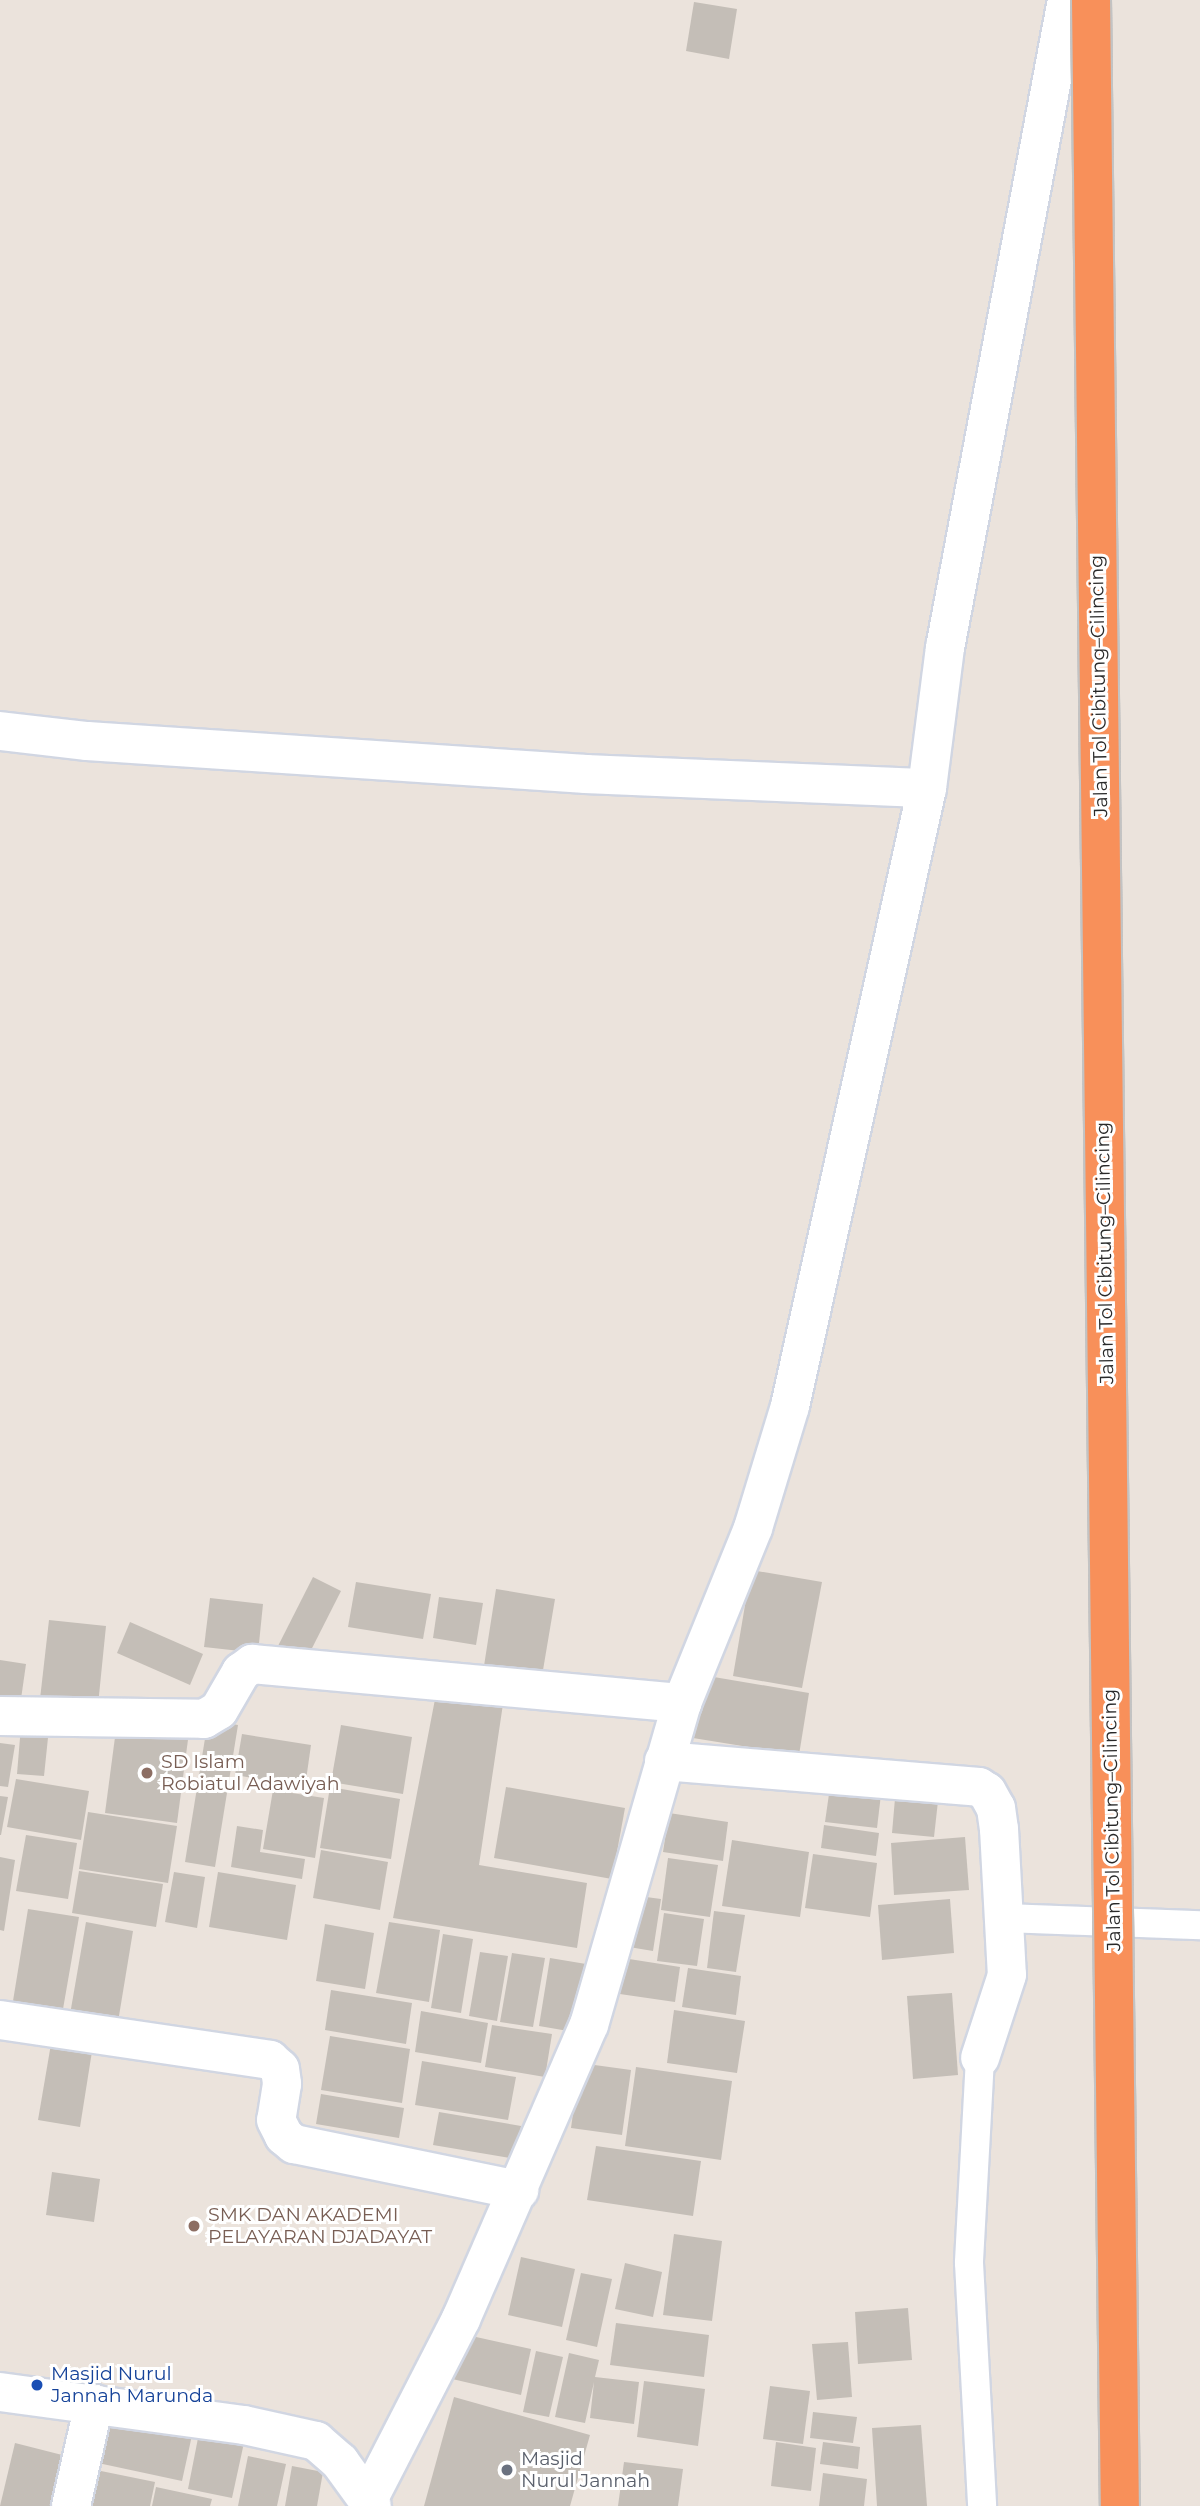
<!DOCTYPE html>
<html>
<head>
<meta charset="utf-8">
<style>
	body { margin:0 }
	#map { position:relative; width:1200px; height:2506px; overflow:hidden; background:#ebe3dc; font-family:Montserrat,sans-serif }
	div>[style] { position:absolute }
	.building>* { inset:0; background:#c4beb7 }
	.roads { filter:drop-shadow(2px 0 #d1d6e2) drop-shadow(-2px 0 #d1d6e2) drop-shadow(0 2px #d1d6e2) drop-shadow(0 -2px #d1d6e2) }
	.lane>* { height:28px; margin:-14px; padding:0 14px; transform-origin:14px; border-radius:14px; background:#fff }
	.street>* { height:38px; margin:-19px; padding:0 19px; transform-origin:19px; border-radius:19px; background:#fff }
	.secondary>* { height:38px; margin:-19px; padding:0 19px; transform-origin:19px; border-radius:19px; background:#fff }
	.bridges { filter:drop-shadow(2px 0 #c3c3c3) drop-shadow(-2px 0 #c3c3c3) drop-shadow(0 2px #c3c3c3) drop-shadow(0 -2px #c3c3c3) }
	.highway-bridge>* { height:38px; margin:-19px; padding:0 19px; transform-origin:19px; border-radius:19px; background:#f8905a }
	.dots>* { width:19px; height:19px; translate:-50% -50%; box-sizing:border-box; border:4px solid #fff; border-radius:50% }
	span { translate:-50% -50%; white-space:nowrap; text-align:center; line-height:1.15; -webkit-text-stroke:6px #fff; paint-order:stroke }
	.street-label { font-size:19px; color:#292929 }
	.education-label { font-size:19px; color:#785e54 }
	.left { translate:0 -50%; text-align:left }
	.transit-label { font-size:19px; color:#164399 }
	.worship-label { font-size:19px; color:#5b616d }
</style>
</head>
<body>
<div id="map">
	<div class="building">
		<i style="clip-path:polygon(694px 2px,737px 9px,729px 59px,686px 51px)"></i>
		<i style="clip-path:polygon(751px 1570px,822px 1582px,802px 1688px,733px 1676px)"></i>
		<i style="clip-path:polygon(313px 1577px,341px 1591px,306px 1660px,278px 1646px)"></i>
		<i style="clip-path:polygon(356px 1582px,431px 1594px,423px 1639px,348px 1627px)"></i>
		<i style="clip-path:polygon(496px 1589px,555px 1599px,542px 1676px,484px 1666px)"></i>
		<i style="clip-path:polygon(439px 1597px,483px 1603px,476px 1645px,433px 1638px)"></i>
		<i style="clip-path:polygon(210px 1598px,263px 1604px,258px 1653px,204px 1647px)"></i>
		<i style="clip-path:polygon(49px 1620px,106px 1626px,98px 1705px,40px 1699px)"></i>
		<i style="clip-path:polygon(130px 1622px,203px 1654px,190px 1685px,117px 1653px)"></i>
		<i style="clip-path:polygon(0 1660px,26px 1664px,21px 1699px,0 1696px)"></i>
		<i style="clip-path:polygon(702px 1675px,809px 1693px,799px 1755px,693px 1738px)"></i>
		<i style="clip-path:polygon(436px 1694px,503px 1704px,479px 1865px,587px 1883px,577px 1948px,393px 1918px)"></i>
		<i style="clip-path:polygon(208px 1720px,238px 1725px,215px 1867px,185px 1862px)"></i>
		<i style="clip-path:polygon(117px 1722px,189px 1732px,177px 1823px,105px 1813px)"></i>
		<i style="clip-path:polygon(341px 1725px,412px 1737px,403px 1794px,331px 1782px)"></i>
		<i style="clip-path:polygon(21px 1726px,49px 1728px,44px 1776px,17px 1774px)"></i>
		<i style="clip-path:polygon(242px 1734px,311px 1745px,305px 1787px,235px 1775px)"></i>
		<i style="clip-path:polygon(0 1743px,15px 1745px,8px 1787px,0 1786px)"></i>
		<i style="clip-path:polygon(16px 1779px,89px 1791px,81px 1840px,7px 1827px)"></i>
		<i style="clip-path:polygon(831px 1780px,882px 1786px,877px 1828px,825px 1822px)"></i>
		<i style="clip-path:polygon(330px 1787px,400px 1799px,391px 1859px,320px 1848px)"></i>
		<i style="clip-path:polygon(506px 1787px,625px 1808px,612px 1879px,494px 1858px)"></i>
		<i style="clip-path:polygon(896px 1787px,939px 1792px,934px 1837px,892px 1833px)"></i>
		<i style="clip-path:polygon(273px 1790px,324px 1798px,315px 1858px,263px 1849px)"></i>
		<i style="clip-path:polygon(0 1796px,8px 1797px,1px 1835px,0 1835px)"></i>
		<i style="clip-path:polygon(88px 1812px,177px 1826px,168px 1883px,79px 1869px)"></i>
		<i style="clip-path:polygon(669px 1813px,728px 1822px,723px 1861px,663px 1852px)"></i>
		<i style="clip-path:polygon(824px 1825px,879px 1833px,876px 1856px,821px 1848px)"></i>
		<i style="clip-path:polygon(237px 1826px,263px 1830px,260px 1852px,305px 1859px,302px 1879px,231px 1867px)"></i>
		<i style="clip-path:polygon(26px 1835px,77px 1843px,68px 1899px,16px 1891px)"></i>
		<i style="clip-path:polygon(965px 1837px,969px 1890px,894px 1895px,891px 1843px)"></i>
		<i style="clip-path:polygon(732px 1840px,809px 1852px,800px 1917px,722px 1906px)"></i>
		<i style="clip-path:polygon(321px 1850px,388px 1862px,380px 1910px,313px 1898px)"></i>
		<i style="clip-path:polygon(813px 1854px,877px 1863px,870px 1917px,805px 1908px)"></i>
		<i style="clip-path:polygon(0 1857px,15px 1860px,4px 1931px,0 1930px)"></i>
		<i style="clip-path:polygon(668px 1858px,718px 1865px,710px 1917px,661px 1910px)"></i>
		<i style="clip-path:polygon(79px 1871px,163px 1884px,156px 1927px,72px 1913px)"></i>
		<i style="clip-path:polygon(174px 1872px,205px 1877px,197px 1928px,165px 1922px)"></i>
		<i style="clip-path:polygon(218px 1872px,296px 1885px,287px 1940px,209px 1927px)"></i>
		<i style="clip-path:polygon(624px 1894px,661px 1899px,653px 1951px,617px 1945px)"></i>
		<i style="clip-path:polygon(950px 1899px,954px 1953px,882px 1960px,878px 1905px)"></i>
		<i style="clip-path:polygon(28px 1909px,79px 1917px,63px 2009px,13px 2001px)"></i>
		<i style="clip-path:polygon(714px 1911px,745px 1915px,736px 1972px,707px 1968px)"></i>
		<i style="clip-path:polygon(664px 1913px,704px 1919px,697px 1966px,657px 1961px)"></i>
		<i style="clip-path:polygon(86px 1922px,133px 1931px,116px 2034px,68px 2026px)"></i>
		<i style="clip-path:polygon(389px 1922px,440px 1930px,429px 2002px,376px 1993px)"></i>
		<i style="clip-path:polygon(325px 1924px,374px 1933px,365px 1989px,316px 1981px)"></i>
		<i style="clip-path:polygon(443px 1934px,473px 1939px,461px 2013px,431px 2008px)"></i>
		<i style="clip-path:polygon(480px 1952px,508px 1956px,497px 2021px,469px 2016px)"></i>
		<i style="clip-path:polygon(512px 1953px,545px 1958px,533px 2027px,500px 2022px)"></i>
		<i style="clip-path:polygon(610px 1956px,680px 1967px,675px 2002px,606px 1992px)"></i>
		<i style="clip-path:polygon(550px 1958px,586px 1964px,574px 2032px,539px 2026px)"></i>
		<i style="clip-path:polygon(688px 1968px,741px 1976px,736px 2015px,682px 2007px)"></i>
		<i style="clip-path:polygon(331px 1990px,412px 2003px,406px 2044px,325px 2030px)"></i>
		<i style="clip-path:polygon(952px 1993px,958px 2075px,913px 2079px,907px 1996px)"></i>
		<i style="clip-path:polygon(674px 2010px,745px 2021px,737px 2073px,667px 2063px)"></i>
		<i style="clip-path:polygon(421px 2011px,488px 2023px,481px 2063px,415px 2052px)"></i>
		<i style="clip-path:polygon(492px 2025px,552px 2034px,545px 2077px,485px 2067px)"></i>
		<i style="clip-path:polygon(330px 2036px,410px 2049px,402px 2103px,321px 2090px)"></i>
		<i style="clip-path:polygon(52px 2038px,93px 2045px,80px 2127px,38px 2120px)"></i>
		<i style="clip-path:polygon(422px 2061px,516px 2077px,508px 2120px,415px 2105px)"></i>
		<i style="clip-path:polygon(580px 2063px,631px 2070px,622px 2135px,571px 2128px)"></i>
		<i style="clip-path:polygon(636px 2067px,732px 2081px,721px 2160px,625px 2146px)"></i>
		<i style="clip-path:polygon(321px 2094px,404px 2108px,399px 2138px,316px 2124px)"></i>
		<i style="clip-path:polygon(439px 2112px,521px 2126px,516px 2159px,433px 2145px)"></i>
		<i style="clip-path:polygon(596px 2146px,701px 2161px,693px 2216px,587px 2200px)"></i>
		<i style="clip-path:polygon(52px 2172px,100px 2179px,94px 2222px,46px 2215px)"></i>
		<i style="clip-path:polygon(674px 2234px,722px 2241px,712px 2321px,663px 2315px)"></i>
		<i style="clip-path:polygon(521px 2257px,575px 2269px,562px 2327px,508px 2315px)"></i>
		<i style="clip-path:polygon(625px 2263px,662px 2272px,653px 2317px,615px 2309px)"></i>
		<i style="clip-path:polygon(581px 2273px,612px 2279px,597px 2347px,566px 2340px)"></i>
		<i style="clip-path:polygon(908px 2308px,912px 2360px,858px 2364px,855px 2312px)"></i>
		<i style="clip-path:polygon(616px 2323px,709px 2335px,704px 2377px,610px 2365px)"></i>
		<i style="clip-path:polygon(458px 2333px,531px 2349px,521px 2395px,448px 2378px)"></i>
		<i style="clip-path:polygon(848px 2342px,852px 2397px,817px 2400px,812px 2344px)"></i>
		<i style="clip-path:polygon(536px 2351px,563px 2357px,549px 2417px,523px 2412px)"></i>
		<i style="clip-path:polygon(569px 2353px,599px 2360px,595px 2377px,639px 2382px,634px 2424px,590px 2418px,594px 2382px,585px 2423px,555px 2417px)"></i>
		<i style="clip-path:polygon(644px 2381px,705px 2389px,698px 2446px,637px 2437px)"></i>
		<i style="clip-path:polygon(770px 2386px,810px 2391px,803px 2444px,763px 2439px)"></i>
		<i style="clip-path:polygon(454px 2397px,590px 2435px,570px 2506px,424px 2506px)"></i>
		<i style="clip-path:polygon(110px 2408px,194px 2426px,182px 2481px,98px 2463px)"></i>
		<i style="clip-path:polygon(813px 2412px,857px 2417px,853px 2443px,810px 2438px)"></i>
		<i style="clip-path:polygon(921px 2425px,927px 2506px,877px 2506px,872px 2428px)"></i>
		<i style="clip-path:polygon(200px 2428px,245px 2438px,232px 2498px,188px 2489px)"></i>
		<i style="clip-path:polygon(776px 2442px,816px 2448px,811px 2491px,771px 2486px)"></i>
		<i style="clip-path:polygon(823px 2442px,860px 2447px,858px 2469px,820px 2464px)"></i>
		<i style="clip-path:polygon(15px 2443px,74px 2458px,62px 2506px,0 2506px)"></i>
		<i style="clip-path:polygon(248px 2456px,286px 2464px,277px 2506px,238px 2506px)"></i>
		<i style="clip-path:polygon(624px 2462px,683px 2469px,678px 2506px,618px 2506px)"></i>
		<i style="clip-path:polygon(292px 2466px,323px 2472px,317px 2506px,285px 2506px)"></i>
		<i style="clip-path:polygon(96px 2470px,155px 2482px,150px 2506px,89px 2506px)"></i>
		<i style="clip-path:polygon(823px 2473px,867px 2479px,864px 2506px,819px 2506px)"></i>
		<i style="clip-path:polygon(156px 2487px,212px 2499px,210px 2506px,152px 2506px)"></i>
	</div>
	<div class="roads">
		<div class="lane">
			<i style="left:1005px;top:1918px;width:195px;rotate:2.1deg"></i>
			<i style="left:980px;top:2058px;width:205px;rotate:93.1deg"></i>
			<i style="left:969px;top:2263px;width:243px;rotate:86.9deg"></i>
		</div>
		<div class="street">
			<i style="left:0;top:731px;width:88px;rotate:6.6deg"></i>
			<i style="left:87px;top:741px;width:500px;rotate:3.78deg"></i>
			<i style="left:586px;top:774px;width:341px;rotate:2.4deg"></i>
			<i style="left:0;top:1716px;width:204px;rotate:0.8deg"></i>
			<i style="left:204px;top:1719px;width:17px;rotate:-31deg"></i>
			<i style="left:219px;top:1710px;width:44px;rotate:-59.9deg"></i>
			<i style="left:241px;top:1672px;width:14px;rotate:-36deg"></i>
			<i style="left:252px;top:1664px;width:432px;rotate:5.2deg"></i>
			<i style="left:664px;top:1761px;width:316px;rotate:4.7deg"></i>
			<i style="left:979px;top:1787px;width:9px;rotate:32deg"></i>
			<i style="left:987px;top:1792px;width:18px;rotate:61deg"></i>
			<i style="left:996px;top:1808px;width:21px;rotate:82deg"></i>
			<i style="left:999px;top:1829px;width:146px;rotate:86.9deg"></i>
			<i style="left:1007px;top:1975px;width:87px;rotate:108deg"></i>
			<i style="left:0;top:2020px;width:273px;rotate:8.4deg"></i>
			<i style="left:270px;top:2060px;width:13px;rotate:42deg"></i>
			<i style="left:280px;top:2069px;width:15px;rotate:82deg"></i>
			<i style="left:282px;top:2084px;width:36px;rotate:99deg"></i>
			<i style="left:276px;top:2120px;width:18px;rotate:63deg"></i>
			<i style="left:284px;top:2136px;width:13px;rotate:39deg"></i>
			<i style="left:294px;top:2144px;width:230px;rotate:11.6deg"></i>
			<i style="left:368px;top:2500px;width:203px;rotate:-62.8deg"></i>
			<i style="left:461px;top:2319px;width:321px;rotate:-66.5deg"></i>
			<i style="left:589px;top:2025px;width:335px;rotate:-73.9deg"></i>
			<i style="left:682px;top:1703px;width:189px;rotate:-67.9deg"></i>
			<i style="left:753px;top:1528px;width:127px;rotate:-73.1deg"></i>
			<i style="left:790px;top:1406px;width:633px;rotate:-77.5deg"></i>
			<i style="left:927px;top:788px;width:141px;rotate:-82.7deg"></i>
			<i style="left:945px;top:648px;width:659px;rotate:-79.34deg"></i>
			<i style="left:71px;top:2506px;width:105px;rotate:-77.3deg"></i>
		</div>
		<div class="secondary">
			<i style="left:0;top:2392px;width:246px;rotate:7.7deg"></i>
			<i style="left:244px;top:2425px;width:74px;rotate:12.5deg"></i>
			<i style="left:316px;top:2441px;width:32px;rotate:41deg"></i>
			<i style="left:340px;top:2462px;width:54px;rotate:54deg"></i>
		</div>
	</div>
	<div class="bridges">
		<div class="highway-bridge">
			<i style="left:1091px;top:0;width:2506px;rotate:89.34deg"></i>
		</div>
	</div>
	<div class="dots">
		<i style="left:147px;top:1773px;background:#8d6e63"></i>
		<i style="left:194px;top:2226px;background:#8d6e63"></i>
		<i style="left:37px;top:2385px;background:#1a4fb4"></i>
		<i style="left:507px;top:2470px;background:#6b7280"></i>
	</div>
	<div class="street-label">
		<span style="left:1099px;top:686px;rotate:-91deg">Jalan Tol Cibitung–Cilincing</span>
		<span style="left:1105px;top:1253px;rotate:-91deg">Jalan Tol Cibitung–Cilincing</span>
		<span style="left:1112px;top:1820px;rotate:-91deg">Jalan Tol Cibitung–Cilincing</span>
	</div>
	<div class="education-label">
		<span class="left" style="left:161px;top:1773px">SD Islam<br>Robiatul Adawiyah</span>
		<span class="left" style="left:208px;top:2226px">SMK DAN AKADEMI<br>PELAYARAN DJADAYAT</span>
	</div>
	<div class="transit-label">
		<span class="left" style="left:51px;top:2385px">Masjid Nurul<br>Jannah Marunda</span>
	</div>
	<div class="worship-label">
		<span class="left" style="left:521px;top:2470px">Masjid<br>Nurul Jannah</span>
	</div>
</div>
</body>
</html>
